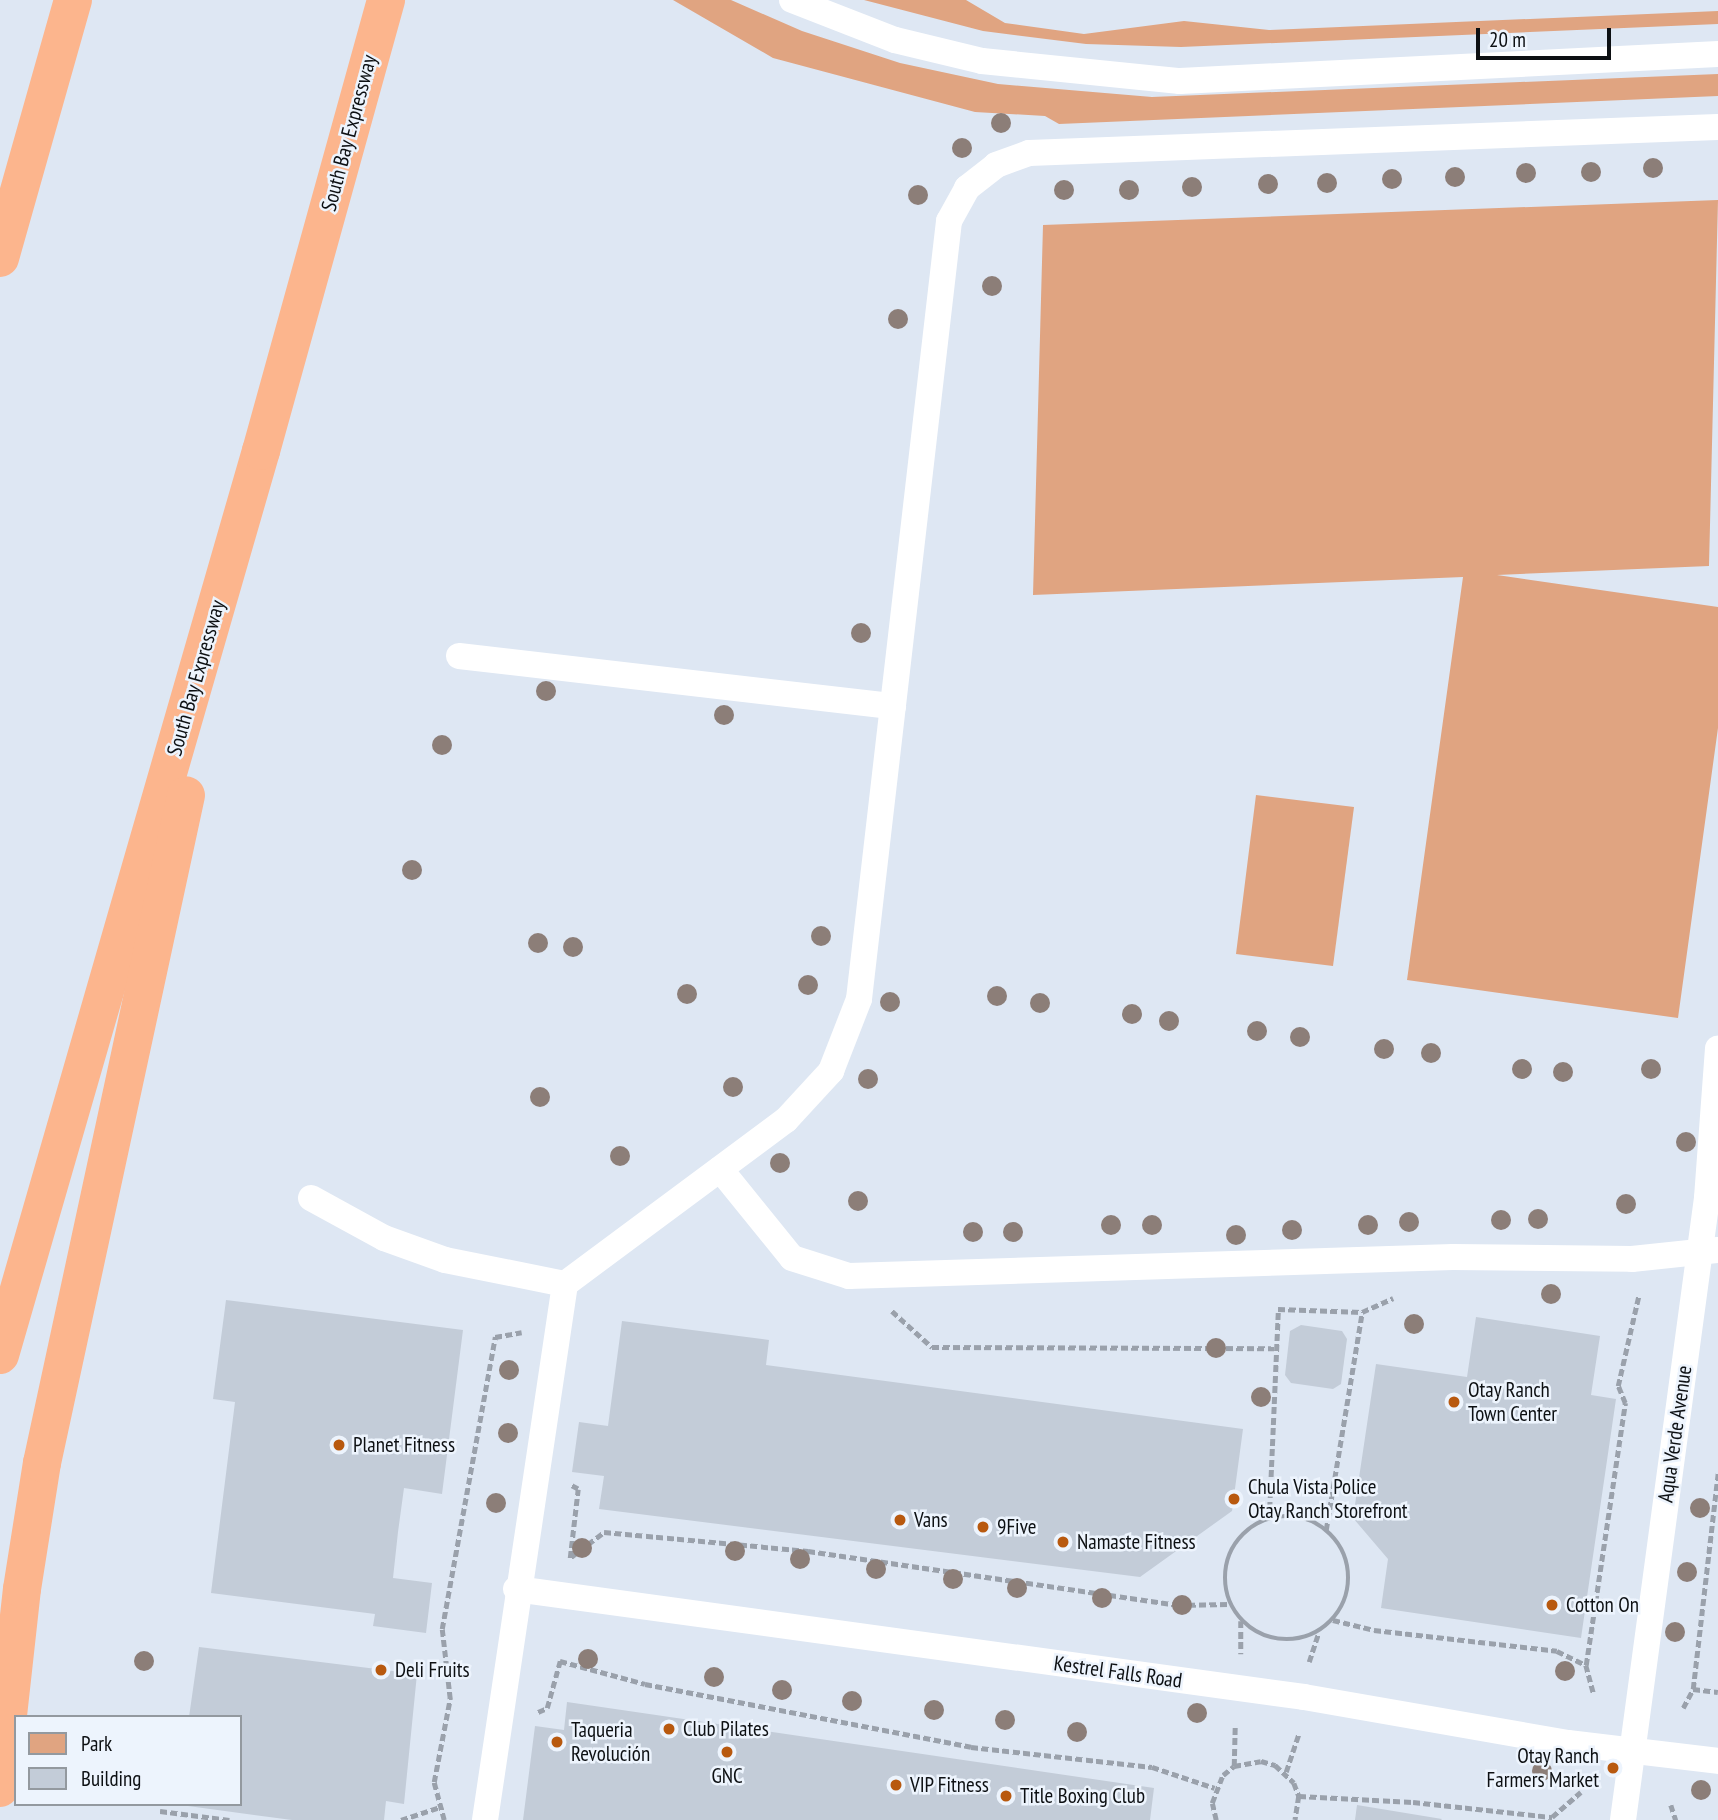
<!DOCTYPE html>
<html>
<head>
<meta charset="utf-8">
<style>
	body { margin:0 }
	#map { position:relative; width:1718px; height:1820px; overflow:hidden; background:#dee7f3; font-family:"PT Sans Narrow",sans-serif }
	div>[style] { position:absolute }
	.green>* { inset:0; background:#e0a481 }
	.building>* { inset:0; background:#c3ccd8 }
	.path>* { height:4.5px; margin-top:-2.25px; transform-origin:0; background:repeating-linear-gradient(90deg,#9aa1ab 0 7px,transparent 0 10.5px) }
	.path>.ring { margin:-2.25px; padding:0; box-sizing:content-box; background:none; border:4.5px solid #9aa1ab; border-radius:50% }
	.lane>* { height:26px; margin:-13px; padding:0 13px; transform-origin:13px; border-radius:13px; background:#fff }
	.highway>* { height:38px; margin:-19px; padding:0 19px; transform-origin:19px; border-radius:19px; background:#fcb58d }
	.trees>* { width:20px; height:20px; margin:-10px; border-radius:50%; background:#8c7e78 }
	.dots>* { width:19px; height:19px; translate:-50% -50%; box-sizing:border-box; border:4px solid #edf4fd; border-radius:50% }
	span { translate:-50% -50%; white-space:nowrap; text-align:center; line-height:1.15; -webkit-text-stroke:5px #edf4fd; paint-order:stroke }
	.street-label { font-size:21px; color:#0d1013 }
	.poi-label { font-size:21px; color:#0d1013 }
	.left { translate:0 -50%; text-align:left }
	.right { translate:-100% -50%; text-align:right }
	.legend { position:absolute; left:14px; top:1715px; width:228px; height:91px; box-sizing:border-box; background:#edf4fd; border:2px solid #93999f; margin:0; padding:9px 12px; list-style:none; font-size:21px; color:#0d1013 }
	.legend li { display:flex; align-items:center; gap:14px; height:35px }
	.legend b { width:35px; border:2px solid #93999f }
	.scale { position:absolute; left:1476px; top:28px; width:135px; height:32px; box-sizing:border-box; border:4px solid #0d1013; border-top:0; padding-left:9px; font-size:21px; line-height:24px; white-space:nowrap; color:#0d1013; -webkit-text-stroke:5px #edf4fd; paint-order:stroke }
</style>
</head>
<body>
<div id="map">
	<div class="green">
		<i style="clip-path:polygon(673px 0,731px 0,802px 31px,900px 63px,998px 84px,1152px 97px,1718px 74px,1718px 96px,1059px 124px,1045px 116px,975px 112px,773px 58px)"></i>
		<i style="clip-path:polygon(864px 0,966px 0,1005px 23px,1084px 34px,1184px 21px,1269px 30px,1718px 11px,1718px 24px,1181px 47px,1086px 44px,983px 31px)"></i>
		<i style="clip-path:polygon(1718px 200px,1709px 566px,1497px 575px,1718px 607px,1718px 728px,1678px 1018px,1407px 980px,1463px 577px,1033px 595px,1043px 225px)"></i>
		<i style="clip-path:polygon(1256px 795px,1354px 807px,1333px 966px,1236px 954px)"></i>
	</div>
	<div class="building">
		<i style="clip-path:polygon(226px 1300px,463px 1330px,442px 1494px,404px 1488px,398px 1532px,393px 1578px,432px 1583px,426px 1633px,373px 1626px,375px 1614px,211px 1593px,235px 1402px,213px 1399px)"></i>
		<i style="clip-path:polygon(1476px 1317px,1600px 1336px,1591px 1395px,1616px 1399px,1581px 1638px,1381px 1608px,1388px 1559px,1353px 1518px,1376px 1364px,1467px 1377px)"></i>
		<i style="clip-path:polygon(622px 1321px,769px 1340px,766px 1365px,1243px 1429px,1232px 1511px,1140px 1577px,599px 1509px,604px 1476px,572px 1472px,579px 1422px,608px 1426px)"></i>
		<i style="clip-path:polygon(1301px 1325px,1342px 1331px,1347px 1339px,1341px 1384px,1333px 1389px,1291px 1383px,1285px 1375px,1290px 1331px)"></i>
		<i style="clip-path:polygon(199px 1647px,417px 1674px,404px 1804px,386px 1801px,384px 1820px,292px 1820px,188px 1806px,240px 1804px,240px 1717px,189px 1717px)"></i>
		<i style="clip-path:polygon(567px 1702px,1154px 1788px,1150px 1820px,523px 1820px,535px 1726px,564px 1730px)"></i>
		<i style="clip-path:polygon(1357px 1805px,1442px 1819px,1441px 1820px,1355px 1820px)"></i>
	</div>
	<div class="path">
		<i style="left:892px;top:1311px;width:54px;rotate:42deg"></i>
		<i style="left:932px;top:1347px;width:342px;rotate:0.2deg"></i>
		<i class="ring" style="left:1225px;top:1516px;width:119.5px;height:119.5px"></i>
		<i style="left:1269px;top:1519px;width:210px;rotate:-87.5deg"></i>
		<i style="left:1278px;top:1309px;width:84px;rotate:2deg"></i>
		<i style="left:1362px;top:1312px;width:34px;rotate:-24deg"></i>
		<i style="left:1326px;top:1530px;width:221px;rotate:-80.6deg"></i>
		<i style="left:571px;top:1557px;width:41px;rotate:-37.1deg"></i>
		<i style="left:604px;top:1532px;width:205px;rotate:5.3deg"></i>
		<i style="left:808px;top:1551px;width:374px;rotate:8.3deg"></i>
		<i style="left:1178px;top:1605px;width:51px;rotate:-1.1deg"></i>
		<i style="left:570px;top:1558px;width:69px;rotate:-83.4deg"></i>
		<i style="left:578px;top:1489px;width:7px;rotate:-153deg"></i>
		<i style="left:1333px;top:1620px;width:42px;rotate:13.7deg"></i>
		<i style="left:1374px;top:1630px;width:184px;rotate:6.5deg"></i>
		<i style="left:1557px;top:1651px;width:32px;rotate:26deg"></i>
		<i style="left:1586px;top:1665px;width:31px;rotate:75deg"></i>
		<i style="left:1241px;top:1621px;width:33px;rotate:90deg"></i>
		<i style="left:1309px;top:1662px;width:29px;rotate:-72deg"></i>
		<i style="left:1586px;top:1665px;width:265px;rotate:-81.5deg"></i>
		<i style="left:1625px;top:1403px;width:18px;rotate:-112deg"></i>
		<i style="left:1618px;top:1386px;width:94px;rotate:-77.1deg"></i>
		<i style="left:1693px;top:1689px;width:217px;rotate:-83.4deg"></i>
		<i style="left:1683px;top:1708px;width:21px;rotate:-62deg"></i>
		<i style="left:1693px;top:1689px;width:25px;rotate:7deg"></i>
		<i style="left:538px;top:1712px;width:10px;rotate:-24deg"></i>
		<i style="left:547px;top:1708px;width:49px;rotate:-74.5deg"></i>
		<i style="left:560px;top:1661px;width:88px;rotate:15.1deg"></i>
		<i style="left:645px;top:1684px;width:332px;rotate:10.9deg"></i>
		<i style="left:971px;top:1747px;width:182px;rotate:6.3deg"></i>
		<i style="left:1152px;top:1767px;width:66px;rotate:18.4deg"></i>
		<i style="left:1234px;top:1766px;width:41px;rotate:-88.6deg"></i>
		<i style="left:1286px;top:1772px;width:41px;rotate:-71.6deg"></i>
		<i style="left:1299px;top:1796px;width:114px;rotate:3deg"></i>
		<i style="left:1413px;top:1802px;width:140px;rotate:6.2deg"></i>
		<i style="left:1552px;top:1817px;width:38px;rotate:-41deg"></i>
		<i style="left:1671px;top:1805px;width:16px;rotate:72deg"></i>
		<i style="left:160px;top:1811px;width:70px;rotate:7.4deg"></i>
		<i style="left:401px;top:1820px;width:44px;rotate:-18.4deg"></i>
		<i style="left:444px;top:1820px;width:39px;rotate:-105deg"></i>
		<i style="left:434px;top:1782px;width:85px;rotate:-79.1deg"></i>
		<i style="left:450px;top:1699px;width:70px;rotate:-96.5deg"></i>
		<i style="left:442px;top:1629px;width:297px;rotate:-79.7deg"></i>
		<i style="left:495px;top:1337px;width:27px;rotate:-10deg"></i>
		<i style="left:1216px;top:1820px;width:17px;rotate:-103deg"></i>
		<i style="left:1212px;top:1803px;width:30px;rotate:-69deg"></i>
		<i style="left:1223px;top:1775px;width:14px;rotate:-39deg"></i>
		<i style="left:1234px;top:1766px;width:27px;rotate:-10deg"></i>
		<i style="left:1261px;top:1761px;width:15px;rotate:16deg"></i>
		<i style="left:1275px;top:1765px;width:26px;rotate:43deg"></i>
		<i style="left:1294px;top:1783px;width:14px;rotate:69deg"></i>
		<i style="left:1299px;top:1796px;width:24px;rotate:99deg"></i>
	</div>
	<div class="lane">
		<i style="left:792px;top:0;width:110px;rotate:21.2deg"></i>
		<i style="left:895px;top:40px;width:89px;rotate:13.6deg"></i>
		<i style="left:982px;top:61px;width:199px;rotate:5.8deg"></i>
		<i style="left:1180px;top:81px;width:539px;rotate:-2.87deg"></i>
		<i style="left:459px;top:656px;width:437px;rotate:6.6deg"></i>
		<i style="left:720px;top:1169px;width:114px;rotate:51deg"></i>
		<i style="left:792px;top:1258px;width:60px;rotate:17.5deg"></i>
		<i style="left:849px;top:1276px;width:604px;rotate:-1.8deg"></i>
		<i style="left:1453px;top:1257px;width:179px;rotate:0.6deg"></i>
		<i style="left:1632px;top:1259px;width:86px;rotate:-6deg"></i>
		<i style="left:311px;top:1198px;width:83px;rotate:28.7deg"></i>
		<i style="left:384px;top:1238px;width:65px;rotate:19.8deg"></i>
		<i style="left:445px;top:1260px;width:122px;rotate:11.3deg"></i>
		<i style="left:516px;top:1589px;width:795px;rotate:7.8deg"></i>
		<i style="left:1304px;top:1697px;width:268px;rotate:9.9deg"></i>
		<i style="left:1568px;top:1743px;width:151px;rotate:6.8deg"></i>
		<i style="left:485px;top:1820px;width:542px;rotate:-81.51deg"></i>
		<i style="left:565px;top:1284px;width:275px;rotate:-36.6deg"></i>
		<i style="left:786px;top:1120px;width:67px;rotate:-47.4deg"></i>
		<i style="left:831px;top:1071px;width:77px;rotate:-68.7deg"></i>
		<i style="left:859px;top:999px;width:783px;rotate:-83.4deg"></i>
		<i style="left:949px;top:221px;width:38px;rotate:-61deg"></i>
		<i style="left:967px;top:188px;width:37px;rotate:-38deg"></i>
		<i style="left:996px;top:165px;width:35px;rotate:-20deg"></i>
		<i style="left:1029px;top:153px;width:689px;rotate:-2.16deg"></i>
		<i style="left:1623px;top:1820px;width:628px;rotate:-82.31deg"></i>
		<i style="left:1707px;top:1198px;width:150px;rotate:-85.8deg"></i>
	</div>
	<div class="highway">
		<i style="left:0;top:258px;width:268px;rotate:-74.2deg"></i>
		<i style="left:0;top:1355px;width:941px;rotate:-73.9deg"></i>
		<i style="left:261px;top:451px;width:468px;rotate:-74.5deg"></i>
		<i style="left:0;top:1788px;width:200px;rotate:-83.7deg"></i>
		<i style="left:22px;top:1589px;width:128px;rotate:-81deg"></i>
		<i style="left:42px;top:1463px;width:683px;rotate:-77.83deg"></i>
	</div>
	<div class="trees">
		<i style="left:1001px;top:123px"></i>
		<i style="left:962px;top:148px"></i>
		<i style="left:1653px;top:168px"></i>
		<i style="left:1591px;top:172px"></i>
		<i style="left:1526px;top:173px"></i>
		<i style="left:1455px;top:177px"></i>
		<i style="left:1392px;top:179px"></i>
		<i style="left:1327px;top:183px"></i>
		<i style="left:1268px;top:184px"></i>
		<i style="left:1192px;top:187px"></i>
		<i style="left:1064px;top:190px"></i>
		<i style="left:1129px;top:190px"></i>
		<i style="left:918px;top:195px"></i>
		<i style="left:992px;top:286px"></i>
		<i style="left:898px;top:319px"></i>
		<i style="left:861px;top:633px"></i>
		<i style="left:546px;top:691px"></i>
		<i style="left:724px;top:715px"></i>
		<i style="left:442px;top:745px"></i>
		<i style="left:412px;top:870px"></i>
		<i style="left:821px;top:936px"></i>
		<i style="left:538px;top:943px"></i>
		<i style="left:573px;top:947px"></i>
		<i style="left:808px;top:985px"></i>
		<i style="left:687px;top:994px"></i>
		<i style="left:997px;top:996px"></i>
		<i style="left:890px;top:1002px"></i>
		<i style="left:1040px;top:1003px"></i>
		<i style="left:1132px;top:1014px"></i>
		<i style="left:1169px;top:1021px"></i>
		<i style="left:1257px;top:1031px"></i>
		<i style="left:1300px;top:1037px"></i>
		<i style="left:1384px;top:1049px"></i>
		<i style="left:1431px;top:1053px"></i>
		<i style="left:1522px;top:1069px"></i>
		<i style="left:1651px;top:1069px"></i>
		<i style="left:1563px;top:1072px"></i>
		<i style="left:868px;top:1079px"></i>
		<i style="left:733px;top:1087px"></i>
		<i style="left:540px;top:1097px"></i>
		<i style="left:1686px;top:1142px"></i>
		<i style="left:620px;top:1156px"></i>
		<i style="left:780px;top:1163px"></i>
		<i style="left:858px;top:1201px"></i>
		<i style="left:1626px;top:1204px"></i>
		<i style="left:1538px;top:1219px"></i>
		<i style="left:1501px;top:1220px"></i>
		<i style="left:1409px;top:1222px"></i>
		<i style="left:1111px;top:1225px"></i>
		<i style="left:1152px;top:1225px"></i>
		<i style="left:1368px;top:1225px"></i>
		<i style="left:1292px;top:1230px"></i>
		<i style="left:973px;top:1232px"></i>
		<i style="left:1013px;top:1232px"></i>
		<i style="left:1236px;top:1235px"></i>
		<i style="left:1551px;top:1294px"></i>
		<i style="left:1414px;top:1324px"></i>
		<i style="left:1216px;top:1348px"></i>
		<i style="left:509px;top:1370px"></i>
		<i style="left:1261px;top:1397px"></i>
		<i style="left:508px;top:1433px"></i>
		<i style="left:496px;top:1503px"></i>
		<i style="left:1700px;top:1508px"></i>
		<i style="left:582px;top:1548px"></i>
		<i style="left:735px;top:1551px"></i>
		<i style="left:800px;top:1559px"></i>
		<i style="left:876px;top:1569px"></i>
		<i style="left:1687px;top:1572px"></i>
		<i style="left:953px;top:1579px"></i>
		<i style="left:1017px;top:1588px"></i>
		<i style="left:1102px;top:1598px"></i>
		<i style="left:1182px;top:1605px"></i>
		<i style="left:1675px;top:1632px"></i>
		<i style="left:588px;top:1659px"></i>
		<i style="left:144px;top:1661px"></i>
		<i style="left:1565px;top:1671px"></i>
		<i style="left:714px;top:1677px"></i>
		<i style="left:782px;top:1690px"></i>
		<i style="left:852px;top:1701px"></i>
		<i style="left:934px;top:1710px"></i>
		<i style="left:1197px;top:1713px"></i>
		<i style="left:1005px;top:1720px"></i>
		<i style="left:1077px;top:1732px"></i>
		<i style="left:1542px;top:1771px"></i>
		<i style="left:1701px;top:1790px"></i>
	</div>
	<div class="dots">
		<i style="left:1454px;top:1402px;background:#b8590f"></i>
		<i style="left:339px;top:1445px;background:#b8590f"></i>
		<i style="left:1234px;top:1499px;background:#b8590f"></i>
		<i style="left:900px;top:1520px;background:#b8590f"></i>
		<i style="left:983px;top:1527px;background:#b8590f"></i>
		<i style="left:1063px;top:1542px;background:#b8590f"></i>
		<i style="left:1552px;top:1605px;background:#b8590f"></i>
		<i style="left:381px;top:1670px;background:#b8590f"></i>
		<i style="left:669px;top:1729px;background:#b8590f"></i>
		<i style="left:557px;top:1742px;background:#b8590f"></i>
		<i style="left:727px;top:1752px;background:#b8590f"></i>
		<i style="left:1613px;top:1768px;background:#b8590f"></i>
		<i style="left:896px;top:1785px;background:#b8590f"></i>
		<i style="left:1006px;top:1796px;background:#b8590f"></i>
	</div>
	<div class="street-label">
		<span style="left:349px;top:133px;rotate:-75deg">South Bay Expressway</span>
		<span style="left:196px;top:678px;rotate:-74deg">South Bay Expressway</span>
		<span style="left:1675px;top:1434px;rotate:-82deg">Aqua Verde Avenue</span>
		<span style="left:1118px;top:1672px;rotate:8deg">Kestrel Falls Road</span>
	</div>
	<div class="poi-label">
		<span class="left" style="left:1468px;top:1402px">Otay Ranch<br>Town Center</span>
		<span class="left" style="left:353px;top:1445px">Planet Fitness</span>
		<span class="left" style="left:1248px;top:1499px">Chula Vista Police<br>Otay Ranch Storefront</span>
		<span class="left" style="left:914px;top:1520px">Vans</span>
		<span class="left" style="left:997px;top:1527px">9Five</span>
		<span class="left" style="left:1077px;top:1542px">Namaste Fitness</span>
		<span class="left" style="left:1566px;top:1605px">Cotton On</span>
		<span class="left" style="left:395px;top:1670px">Deli Fruits</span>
		<span class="left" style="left:683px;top:1729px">Club Pilates</span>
		<span class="left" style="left:571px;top:1742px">Taqueria<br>Revolución</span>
		<span class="right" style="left:1599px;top:1768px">Otay Ranch<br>Farmers Market</span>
		<span style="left:727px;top:1776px">GNC</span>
		<span class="left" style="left:910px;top:1785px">VIP Fitness</span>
		<span class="left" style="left:1020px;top:1796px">Title Boxing Club</span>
	</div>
	<ul class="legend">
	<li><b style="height:19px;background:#e0a481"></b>Park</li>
	<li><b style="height:19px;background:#c3ccd8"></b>Building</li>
	</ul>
	<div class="scale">20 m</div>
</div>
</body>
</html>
